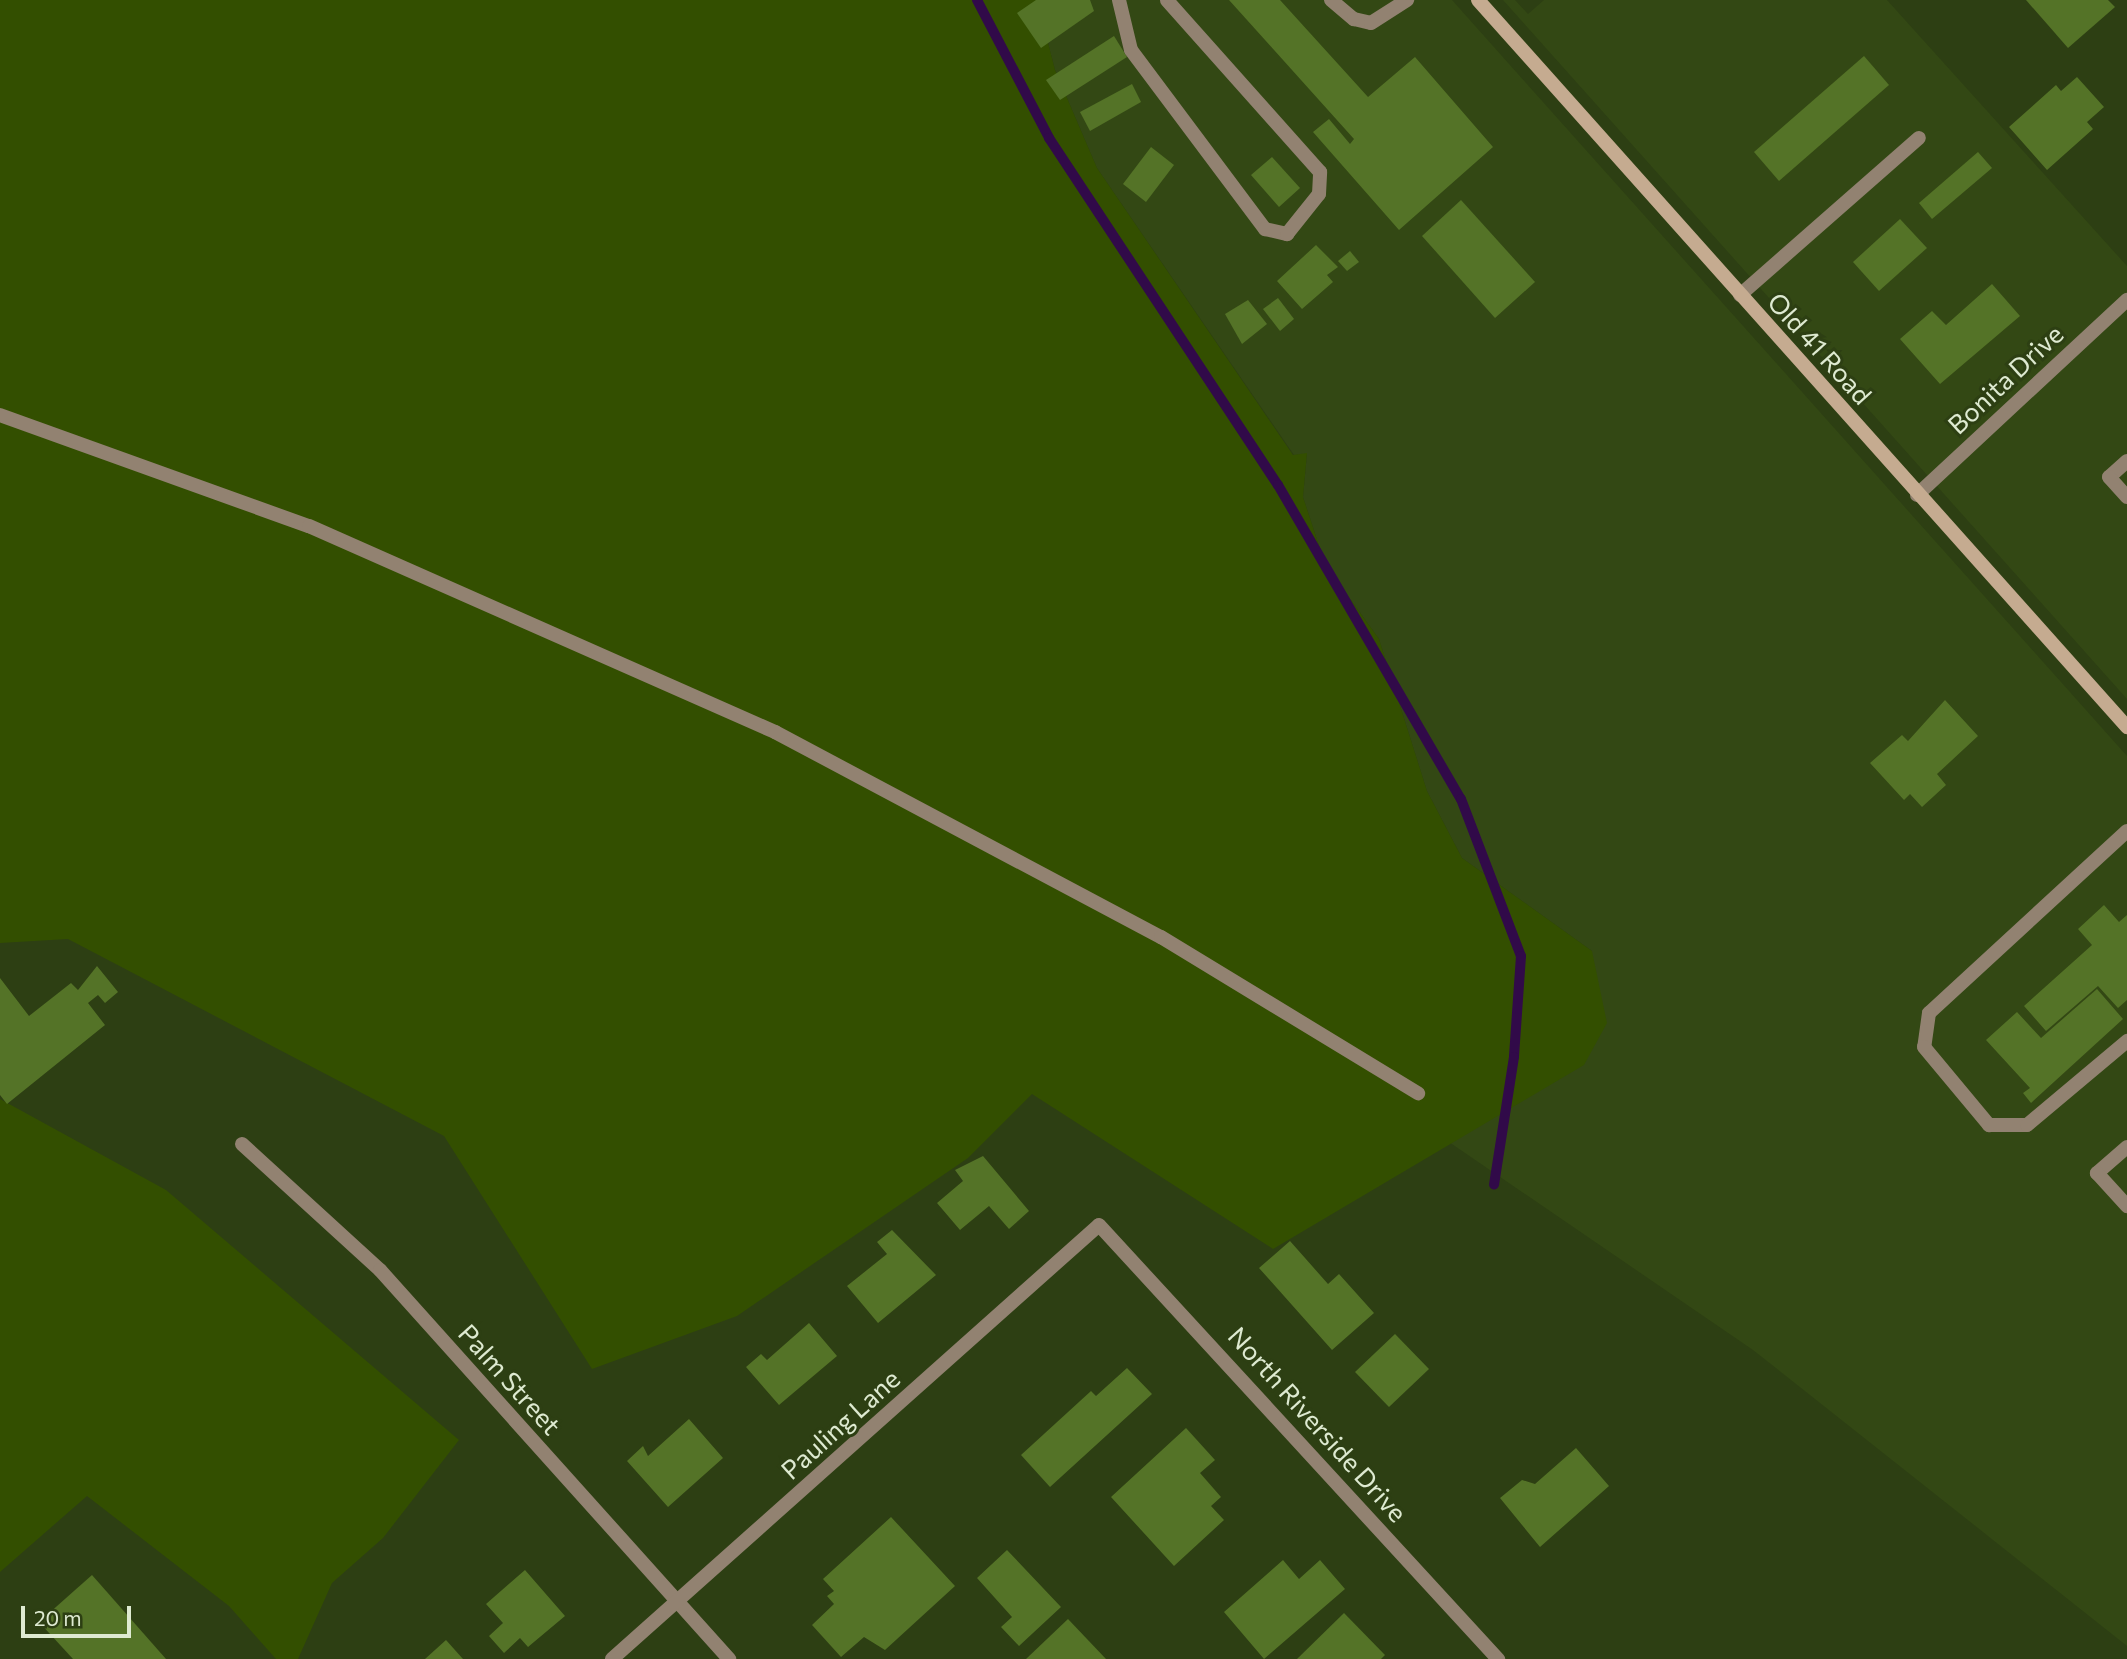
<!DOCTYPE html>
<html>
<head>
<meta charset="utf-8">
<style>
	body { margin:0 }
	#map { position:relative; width:2127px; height:1659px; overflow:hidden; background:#2d3f13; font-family:Commissioner,sans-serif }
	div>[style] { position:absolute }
	.built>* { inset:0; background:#334814 }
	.green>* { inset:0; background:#334f00 }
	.stream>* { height:10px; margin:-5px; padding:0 5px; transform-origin:5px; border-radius:5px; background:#310a49 }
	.building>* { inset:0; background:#547327 }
	.lane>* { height:14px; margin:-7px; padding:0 7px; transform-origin:7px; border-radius:7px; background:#928271 }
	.street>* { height:14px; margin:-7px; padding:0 7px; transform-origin:7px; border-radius:7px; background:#928271 }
	.secondary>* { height:14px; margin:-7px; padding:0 7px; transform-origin:7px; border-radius:7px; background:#c5ab90 }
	span { translate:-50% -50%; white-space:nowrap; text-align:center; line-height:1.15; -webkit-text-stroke:6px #2d3f13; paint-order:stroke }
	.street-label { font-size:26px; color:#deead1 }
	.scale { position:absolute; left:21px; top:1606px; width:110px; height:32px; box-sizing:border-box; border:4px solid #deead1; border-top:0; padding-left:9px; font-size:21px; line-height:24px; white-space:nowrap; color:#deead1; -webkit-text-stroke:5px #2d3f13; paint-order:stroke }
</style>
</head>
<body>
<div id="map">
	<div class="built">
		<i style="clip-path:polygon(1037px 0,1452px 0,2127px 756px,2127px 1646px,1753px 1350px,1449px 1142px,1478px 1124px,1592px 951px,1462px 858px,1427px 791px,1379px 639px,1325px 564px,1303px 497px,1307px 454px,1294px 455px,1097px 168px,1055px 70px)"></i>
		<i style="clip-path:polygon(1503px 0,1515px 0,1528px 14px,1544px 0,1887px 0,2127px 266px,2127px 699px)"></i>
	</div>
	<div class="green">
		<i style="clip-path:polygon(0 0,1037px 0,1055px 70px,1097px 168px,1293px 455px,1307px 453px,1303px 497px,1325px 564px,1379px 639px,1427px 791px,1462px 858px,1592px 951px,1607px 1023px,1584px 1065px,1273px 1249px,1032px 1094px,968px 1158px,737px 1316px,592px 1369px,444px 1136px,68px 939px,0 943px)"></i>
		<i style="clip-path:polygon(0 1099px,166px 1190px,459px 1440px,383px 1538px,332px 1583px,298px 1659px,276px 1659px,229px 1606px,87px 1496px,0 1572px)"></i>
	</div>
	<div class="stream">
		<i style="left:977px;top:0;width:156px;rotate:62.4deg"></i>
		<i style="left:1049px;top:138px;width:416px;rotate:56.6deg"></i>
		<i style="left:1278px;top:485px;width:363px;rotate:59.8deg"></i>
		<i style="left:1461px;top:799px;width:168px;rotate:69.1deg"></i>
		<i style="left:1521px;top:956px;width:101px;rotate:94deg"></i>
		<i style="left:1514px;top:1057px;width:129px;rotate:98.9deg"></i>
	</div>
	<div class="building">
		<i style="clip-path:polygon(1036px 0,1090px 0,1094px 11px,1041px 48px,1017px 13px)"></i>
		<i style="clip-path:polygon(1229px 0,1280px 0,1368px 97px,1415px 57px,1493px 147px,1399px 230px,1313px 132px,1329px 119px,1350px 144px,1354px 139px)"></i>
		<i style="clip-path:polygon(2026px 0,2108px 0,2115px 7px,2068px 48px)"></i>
		<i style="clip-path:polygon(1114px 36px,1127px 57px,1060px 100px,1046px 80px)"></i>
		<i style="clip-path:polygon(1864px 56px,1889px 85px,1779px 181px,1754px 152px)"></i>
		<i style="clip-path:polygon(2077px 77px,2104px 107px,2087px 122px,2093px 129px,2047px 170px,2009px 127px,2056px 85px,2061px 91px)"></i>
		<i style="clip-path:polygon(1132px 84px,1141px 102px,1090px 131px,1080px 112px)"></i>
		<i style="clip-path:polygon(1151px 147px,1174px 165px,1146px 202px,1123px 184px)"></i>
		<i style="clip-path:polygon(1978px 152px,1992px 168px,1932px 219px,1919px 203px)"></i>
		<i style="clip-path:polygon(1272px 157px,1300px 188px,1279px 207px,1251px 175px)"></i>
		<i style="clip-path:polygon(1461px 200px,1535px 282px,1495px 318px,1422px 236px)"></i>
		<i style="clip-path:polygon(1900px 219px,1927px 248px,1879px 291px,1853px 262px)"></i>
		<i style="clip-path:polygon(1316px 245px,1338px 267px,1327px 275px,1333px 282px,1302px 309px,1277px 281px)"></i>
		<i style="clip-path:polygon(1350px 251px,1359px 262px,1347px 271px,1338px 261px)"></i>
		<i style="clip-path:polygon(1992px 284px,2020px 316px,1940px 384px,1900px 339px,1932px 311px,1946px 325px)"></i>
		<i style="clip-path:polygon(1278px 298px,1294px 319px,1280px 331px,1263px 309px)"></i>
		<i style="clip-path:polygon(1248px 300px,1267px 324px,1242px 344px,1225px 314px)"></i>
		<i style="clip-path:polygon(1945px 700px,1978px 736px,1937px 774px,1946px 785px,1922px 807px,1910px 794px,1904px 800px,1870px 763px,1902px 735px,1908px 741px)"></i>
		<i style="clip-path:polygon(2104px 905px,2119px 922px,2127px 915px,2127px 1000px,2118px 1008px,2098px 986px,2046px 1031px,2024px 1006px,2092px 945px,2078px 929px)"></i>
		<i style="clip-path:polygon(97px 966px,118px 992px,105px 1003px,98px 995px,88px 1003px,105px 1025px,7px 1104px,0 1095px,0 978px,29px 1016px,71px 983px,78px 990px)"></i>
		<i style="clip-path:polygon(2097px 989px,2123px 1019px,2031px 1103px,2023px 1093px,2030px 1088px,1986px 1040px,2017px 1012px,2041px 1038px)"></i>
		<i style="clip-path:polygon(983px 1156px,1029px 1211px,1009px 1229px,989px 1206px,960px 1230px,937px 1203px,963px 1181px,955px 1170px)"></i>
		<i style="clip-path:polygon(892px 1230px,936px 1275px,878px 1323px,847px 1286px,887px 1254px,877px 1242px)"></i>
		<i style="clip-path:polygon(1290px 1241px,1328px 1284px,1339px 1274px,1374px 1313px,1332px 1350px,1259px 1268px)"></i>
		<i style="clip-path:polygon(809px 1323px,837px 1356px,779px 1405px,746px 1367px,761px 1354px,767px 1360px)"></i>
		<i style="clip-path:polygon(1395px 1334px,1429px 1369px,1389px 1407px,1355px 1372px)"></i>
		<i style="clip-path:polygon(1127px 1368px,1152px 1394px,1050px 1487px,1021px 1455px,1091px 1391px,1096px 1396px)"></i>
		<i style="clip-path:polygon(689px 1419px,723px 1458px,668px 1507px,627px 1461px,643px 1446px,648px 1456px)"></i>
		<i style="clip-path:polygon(1186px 1428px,1215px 1460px,1200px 1473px,1221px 1497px,1211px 1506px,1224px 1520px,1174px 1566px,1111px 1497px)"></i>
		<i style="clip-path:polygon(1576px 1448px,1609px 1486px,1540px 1547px,1500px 1498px,1522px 1480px,1535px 1484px)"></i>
		<i style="clip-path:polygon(891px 1517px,955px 1586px,885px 1650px,864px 1637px,841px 1657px,812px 1625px,834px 1604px,827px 1596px,834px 1591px,823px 1579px)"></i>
		<i style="clip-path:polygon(1007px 1550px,1061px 1607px,1019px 1646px,1001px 1627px,1012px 1617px,977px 1578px)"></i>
		<i style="clip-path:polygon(1283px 1560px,1299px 1579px,1320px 1560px,1345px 1589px,1264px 1659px,1224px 1612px)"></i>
		<i style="clip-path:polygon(525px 1570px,565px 1616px,528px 1647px,520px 1638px,504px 1653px,489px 1636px,503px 1623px,486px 1604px)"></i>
		<i style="clip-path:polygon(92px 1575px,166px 1659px,73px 1659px,39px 1622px)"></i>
		<i style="clip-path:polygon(1344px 1613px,1385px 1655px,1381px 1659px,1297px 1659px)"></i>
		<i style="clip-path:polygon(1068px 1619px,1106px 1659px,1026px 1659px)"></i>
		<i style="clip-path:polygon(446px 1640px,463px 1659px,425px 1659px)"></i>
	</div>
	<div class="lane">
		<i style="left:1119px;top:0;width:51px;rotate:76.5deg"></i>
		<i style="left:1131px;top:50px;width:224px;rotate:53.2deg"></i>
		<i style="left:1265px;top:229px;width:23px;rotate:13deg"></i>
		<i style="left:1287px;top:234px;width:51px;rotate:-51.3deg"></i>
		<i style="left:1319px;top:194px;width:22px;rotate:-87deg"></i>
		<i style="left:1320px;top:172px;width:230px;rotate:-131.7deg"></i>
		<i style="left:1331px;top:0;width:30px;rotate:40deg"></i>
		<i style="left:1354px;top:19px;width:17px;rotate:13deg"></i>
		<i style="left:1371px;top:23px;width:43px;rotate:-32.6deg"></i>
		<i style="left:1740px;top:295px;width:238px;rotate:-41.3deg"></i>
		<i style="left:0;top:415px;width:328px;rotate:19.8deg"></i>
		<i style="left:309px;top:526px;width:510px;rotate:23.85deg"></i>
		<i style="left:775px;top:732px;width:437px;rotate:28deg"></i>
		<i style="left:1161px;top:937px;width:301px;rotate:31.3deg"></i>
		<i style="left:2127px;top:461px;width:24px;rotate:138deg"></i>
		<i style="left:2109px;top:477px;width:27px;rotate:48deg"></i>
		<i style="left:2127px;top:831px;width:269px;rotate:137.4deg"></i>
		<i style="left:1929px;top:1013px;width:34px;rotate:98deg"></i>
		<i style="left:1924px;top:1047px;width:102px;rotate:50.2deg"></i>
		<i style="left:1989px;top:1125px;width:38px"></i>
		<i style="left:2027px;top:1125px;width:131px;rotate:-40deg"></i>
		<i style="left:2127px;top:1147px;width:40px;rotate:139deg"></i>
		<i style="left:2097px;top:1173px;width:45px;rotate:47.7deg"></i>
	</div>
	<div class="street">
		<i style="left:1917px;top:495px;width:287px;rotate:-42.9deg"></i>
		<i style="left:242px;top:1144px;width:187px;rotate:42.4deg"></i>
		<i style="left:380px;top:1270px;width:523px;rotate:48.1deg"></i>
		<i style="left:612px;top:1659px;width:652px;rotate:-41.71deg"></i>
		<i style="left:1099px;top:1225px;width:590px;rotate:47.41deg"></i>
	</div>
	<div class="secondary">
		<i style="left:1478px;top:0;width:975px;rotate:48.24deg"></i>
	</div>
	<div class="street-label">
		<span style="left:1820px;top:348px;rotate:48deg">Old 41 Road</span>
		<span style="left:2005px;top:379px;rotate:-43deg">Bonita Drive</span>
		<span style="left:510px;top:1379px;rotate:48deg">Palm Street</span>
		<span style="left:840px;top:1424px;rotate:-42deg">Pauling Lane</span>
		<span style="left:1318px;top:1424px;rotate:48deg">North Riverside Drive</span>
	</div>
	<div class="scale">20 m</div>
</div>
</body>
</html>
